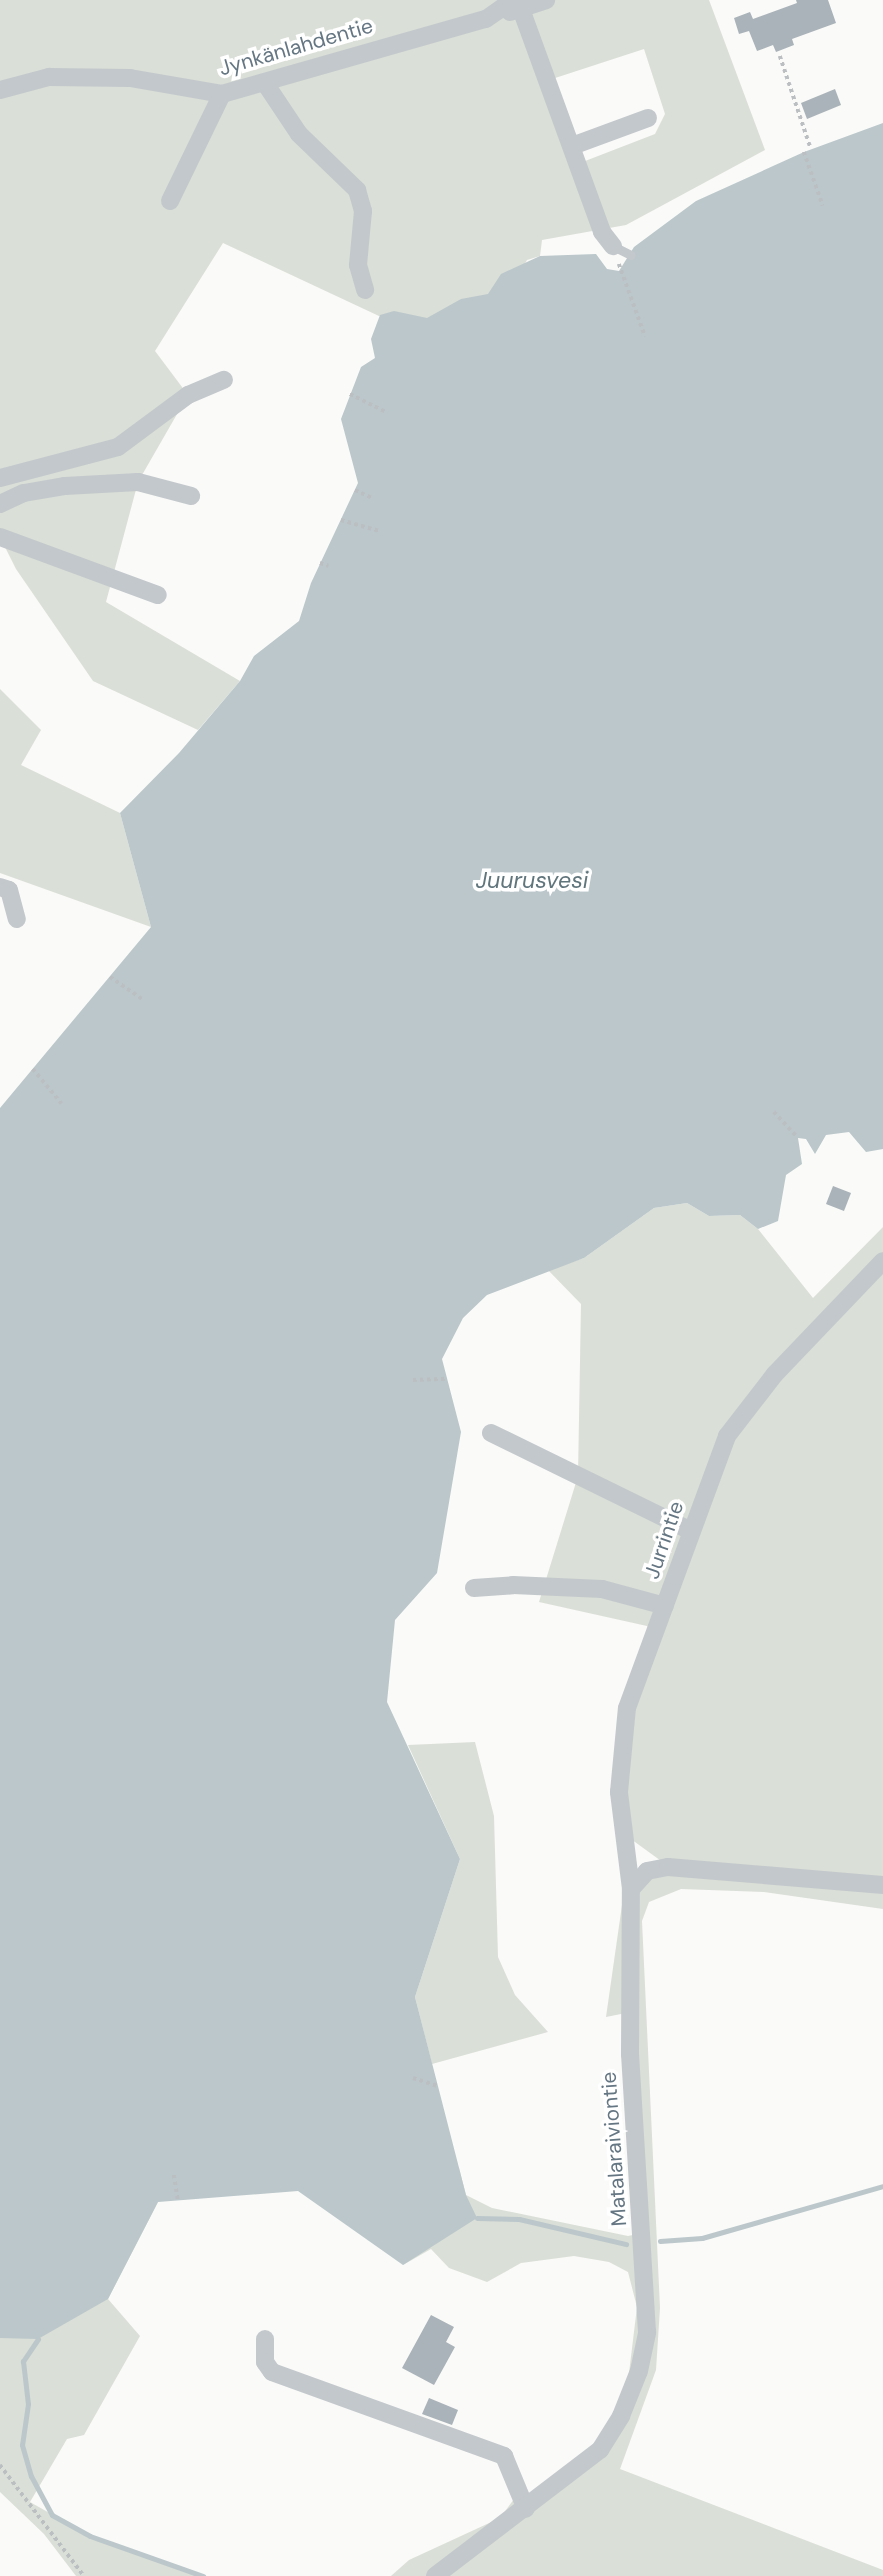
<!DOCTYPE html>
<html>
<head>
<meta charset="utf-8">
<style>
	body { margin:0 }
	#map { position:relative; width:883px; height:2576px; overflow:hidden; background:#fafaf8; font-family:"DM Sans",sans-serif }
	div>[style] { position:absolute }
	.green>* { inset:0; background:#dadfd7 }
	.water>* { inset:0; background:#bbc7cb }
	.stream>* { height:5px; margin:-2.5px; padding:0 2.5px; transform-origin:2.5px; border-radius:2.5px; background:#bbc7cb }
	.building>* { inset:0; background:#aab3b9 }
	.path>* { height:3.5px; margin-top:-1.75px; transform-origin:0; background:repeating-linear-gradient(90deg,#bbbfc2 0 3.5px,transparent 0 7px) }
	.lane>* { height:9px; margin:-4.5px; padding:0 4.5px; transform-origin:4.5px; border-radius:4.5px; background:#c3c8cc }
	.street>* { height:18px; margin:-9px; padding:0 9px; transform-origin:9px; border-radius:9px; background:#c3c8cc }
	span { translate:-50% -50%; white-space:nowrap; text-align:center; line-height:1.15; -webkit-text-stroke:7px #fff; paint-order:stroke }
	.street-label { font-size:21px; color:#657683 }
	.water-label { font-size:23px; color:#60757c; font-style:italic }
</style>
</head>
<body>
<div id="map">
	<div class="green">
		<i style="clip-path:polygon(evenodd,0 0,709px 0,765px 150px,626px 225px,542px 240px,540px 256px,527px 260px,488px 326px,379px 316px,223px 243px,155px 351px,188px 395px,138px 482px,106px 602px,240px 681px,198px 730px,93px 681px,16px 569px,0 537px,0 0,644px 49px,665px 114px,655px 134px,580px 163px,549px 80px,644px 49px)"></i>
		<i style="clip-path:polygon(0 689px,41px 730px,21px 765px,120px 813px,151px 927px,0 873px)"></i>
		<i style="clip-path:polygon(687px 1203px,709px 1216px,740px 1215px,758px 1229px,813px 1298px,883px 1227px,883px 1909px,764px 1892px,681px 1889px,649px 1902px,642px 1921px,660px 2308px,656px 2370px,620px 2469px,883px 2570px,883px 2576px,391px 2576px,409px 2560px,500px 2518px,514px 2499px,526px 2509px,600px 2450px,629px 2373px,637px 2307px,628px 2272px,609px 2262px,574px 2256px,521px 2263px,487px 2282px,449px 2268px,431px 2249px,403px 2265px,459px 2168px,466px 2195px,492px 2208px,628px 2236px,642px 2233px,631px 2012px,606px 2017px,622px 1905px,631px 1889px,668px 1866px,624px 1834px,627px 1708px,655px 1633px,647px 1626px,539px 1602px,578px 1476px,581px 1304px,548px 1270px,584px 1258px,654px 1208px)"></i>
		<i style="clip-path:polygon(475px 1742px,494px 1816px,498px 1957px,515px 1995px,548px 2032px,432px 2064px,415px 1997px,460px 1859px,408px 1745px)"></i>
		<i style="clip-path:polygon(158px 2202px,108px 2299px,140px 2336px,84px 2435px,67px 2439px,30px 2502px,90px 2536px,203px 2576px,76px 2576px,44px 2534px,0 2492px,0 2256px)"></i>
	</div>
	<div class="water">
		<i style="clip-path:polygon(883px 123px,883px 1149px,866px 1152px,849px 1132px,826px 1135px,815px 1154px,806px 1139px,798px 1138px,802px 1164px,786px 1175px,778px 1221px,758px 1229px,740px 1215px,709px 1216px,687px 1203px,654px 1208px,584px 1258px,487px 1295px,463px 1318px,442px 1359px,461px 1432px,437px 1573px,395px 1620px,387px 1702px,460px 1859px,415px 1997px,466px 2195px,477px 2218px,403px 2265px,298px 2191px,158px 2202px,108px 2299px,38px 2339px,0 2338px,0 1108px,151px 927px,120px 813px,179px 753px,240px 681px,254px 656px,299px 621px,311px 583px,358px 483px,341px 419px,361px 367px,375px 358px,371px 339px,380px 315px,394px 311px,427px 318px,461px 299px,488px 294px,501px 274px,540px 256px,596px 254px,607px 269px,619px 271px,634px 247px,696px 201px,804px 152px)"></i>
	</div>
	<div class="stream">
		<i style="left:477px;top:2218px;width:42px;rotate:1.4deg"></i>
		<i style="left:519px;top:2219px;width:110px;rotate:13.2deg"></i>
		<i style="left:660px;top:2241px;width:42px;rotate:-4.1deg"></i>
		<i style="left:702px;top:2238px;width:188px;rotate:-16deg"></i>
		<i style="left:38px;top:2339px;width:27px;rotate:124deg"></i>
		<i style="left:23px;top:2361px;width:43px;rotate:83.4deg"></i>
		<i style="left:28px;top:2404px;width:41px;rotate:98.3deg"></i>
		<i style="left:22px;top:2445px;width:32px;rotate:74deg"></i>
		<i style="left:31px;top:2476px;width:44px;rotate:61.7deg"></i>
		<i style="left:52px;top:2515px;width:43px;rotate:28.9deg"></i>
		<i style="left:90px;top:2536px;width:120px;rotate:19.5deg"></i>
	</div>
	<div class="building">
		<i style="clip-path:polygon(796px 0,828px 0,836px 23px,792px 39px,794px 45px,776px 52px,773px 45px,757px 51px,749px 31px,739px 34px,734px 18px,750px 12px,753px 19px,797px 3px)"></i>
		<i style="clip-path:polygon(835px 89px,841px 105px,807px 119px,801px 103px)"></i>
		<i style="clip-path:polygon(833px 1186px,851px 1193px,844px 1211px,826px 1204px)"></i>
		<i style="clip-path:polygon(431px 2315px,454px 2327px,446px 2342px,455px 2347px,434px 2385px,402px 2368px)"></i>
		<i style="clip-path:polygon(429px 2398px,458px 2410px,452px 2425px,422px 2414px)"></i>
	</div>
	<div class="path">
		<i style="left:780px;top:56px;width:95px;rotate:71.6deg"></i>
		<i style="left:804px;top:152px;width:57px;rotate:70.6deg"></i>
		<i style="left:619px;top:264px;width:77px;rotate:70.1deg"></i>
		<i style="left:350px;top:394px;width:42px;rotate:26.6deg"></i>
		<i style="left:355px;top:490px;width:19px;rotate:25deg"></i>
		<i style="left:341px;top:520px;width:40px;rotate:16deg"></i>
		<i style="left:320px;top:563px;width:9px;rotate:18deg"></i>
		<i style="left:110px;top:977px;width:42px;rotate:34.4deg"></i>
		<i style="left:33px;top:1069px;width:45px;rotate:50.4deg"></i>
		<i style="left:774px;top:1112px;width:35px;rotate:47deg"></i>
		<i style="left:413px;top:1380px;width:35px;rotate:-2deg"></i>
		<i style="left:413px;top:2078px;width:26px;rotate:18deg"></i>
		<i style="left:174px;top:2175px;width:26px;rotate:81deg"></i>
		<i style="left:0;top:2465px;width:139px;rotate:52.9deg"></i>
	</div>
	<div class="lane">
		<i style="left:613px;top:246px;width:20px;rotate:27deg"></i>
	</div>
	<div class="street">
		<i style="left:521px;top:9px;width:237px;rotate:70deg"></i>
		<i style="left:602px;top:232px;width:18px;rotate:52deg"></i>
		<i style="left:510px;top:12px;width:38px;rotate:-18deg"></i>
		<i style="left:265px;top:83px;width:61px;rotate:56.3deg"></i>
		<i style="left:299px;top:134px;width:81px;rotate:44deg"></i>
		<i style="left:357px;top:190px;width:22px;rotate:74deg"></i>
		<i style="left:363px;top:211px;width:54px;rotate:95.3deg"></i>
		<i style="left:358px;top:265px;width:26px;rotate:74deg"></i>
		<i style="left:0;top:90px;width:51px;rotate:-14.9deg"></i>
		<i style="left:49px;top:77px;width:81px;rotate:0.7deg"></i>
		<i style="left:130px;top:78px;width:93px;rotate:9.9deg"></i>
		<i style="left:222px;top:94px;width:274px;rotate:-15.9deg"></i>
		<i style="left:486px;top:19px;width:33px;rotate:-35deg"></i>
		<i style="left:572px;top:146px;width:81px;rotate:-20.2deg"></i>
		<i style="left:170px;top:201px;width:119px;rotate:-64.1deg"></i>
		<i style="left:0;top:478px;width:122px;rotate:-14.7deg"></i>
		<i style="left:118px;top:447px;width:87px;rotate:-36.6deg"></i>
		<i style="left:188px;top:395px;width:39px;rotate:-23deg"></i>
		<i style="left:0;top:504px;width:26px;rotate:-25deg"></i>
		<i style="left:24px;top:493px;width:42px;rotate:-9.7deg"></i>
		<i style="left:65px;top:486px;width:73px;rotate:-3.1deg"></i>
		<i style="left:138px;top:482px;width:55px;rotate:14.8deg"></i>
		<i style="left:0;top:537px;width:168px;rotate:20.2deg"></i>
		<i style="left:0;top:887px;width:9px;rotate:18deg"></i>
		<i style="left:9px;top:890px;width:30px;rotate:75deg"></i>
		<i style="left:491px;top:1433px;width:223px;rotate:26.1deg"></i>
		<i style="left:474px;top:1588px;width:39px;rotate:-4deg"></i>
		<i style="left:513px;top:1585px;width:89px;rotate:2.6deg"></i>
		<i style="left:602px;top:1589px;width:65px;rotate:15.1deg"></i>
		<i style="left:631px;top:1889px;width:98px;rotate:-97.1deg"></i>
		<i style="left:619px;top:1792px;width:84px;rotate:-84.6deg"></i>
		<i style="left:627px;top:1708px;width:290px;rotate:-69.8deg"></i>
		<i style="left:727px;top:1436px;width:78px;rotate:-52.3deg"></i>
		<i style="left:775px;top:1374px;width:156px;rotate:-46.3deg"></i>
		<i style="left:265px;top:2339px;width:23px;rotate:90deg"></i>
		<i style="left:265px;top:2362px;width:12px;rotate:55deg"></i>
		<i style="left:272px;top:2372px;width:247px;rotate:19.9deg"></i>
		<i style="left:504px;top:2456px;width:57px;rotate:67.5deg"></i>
		<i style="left:435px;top:2576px;width:208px;rotate:-37.4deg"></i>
		<i style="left:600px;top:2450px;width:40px;rotate:-58deg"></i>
		<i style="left:621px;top:2416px;width:48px;rotate:-68.2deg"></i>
		<i style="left:639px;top:2371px;width:40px;rotate:-78deg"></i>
		<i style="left:647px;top:2332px;width:279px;rotate:-93.5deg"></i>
		<i style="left:630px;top:2054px;width:165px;rotate:-89.7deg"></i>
		<i style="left:631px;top:1889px;width:24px;rotate:-48deg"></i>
		<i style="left:647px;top:1871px;width:21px;rotate:-11deg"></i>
		<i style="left:668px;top:1867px;width:216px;rotate:4.8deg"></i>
	</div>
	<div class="street-label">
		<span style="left:296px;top:47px;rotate:-16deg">Jynkänlahdentie</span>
		<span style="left:664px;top:1540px;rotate:-71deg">Jurrintie</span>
		<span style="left:614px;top:2149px;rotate:-94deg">Matalaraiviontie</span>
	</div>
	<div class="water-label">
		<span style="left:532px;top:880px">Juurusvesi</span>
	</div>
</div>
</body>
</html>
